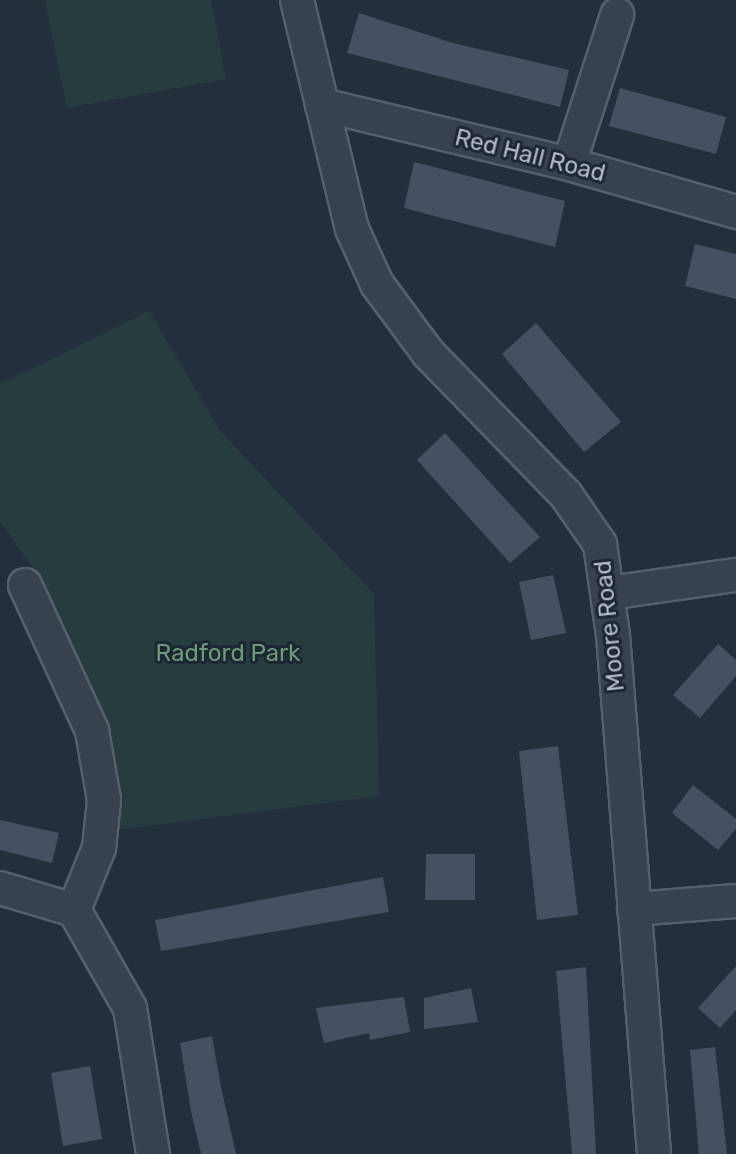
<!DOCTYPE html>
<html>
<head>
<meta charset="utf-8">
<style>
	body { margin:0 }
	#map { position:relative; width:736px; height:1154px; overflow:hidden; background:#242f3e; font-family:Rubik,sans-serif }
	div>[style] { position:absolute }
	.green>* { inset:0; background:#263c3f }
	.building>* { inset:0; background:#455162 }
	.roads { filter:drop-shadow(2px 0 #565f6c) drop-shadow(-2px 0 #565f6c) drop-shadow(0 2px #565f6c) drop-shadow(0 -2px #565f6c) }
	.minor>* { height:32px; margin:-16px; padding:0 16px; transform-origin:16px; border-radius:16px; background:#38414e }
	span { translate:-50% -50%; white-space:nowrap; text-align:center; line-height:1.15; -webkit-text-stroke:6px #1d2633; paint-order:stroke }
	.street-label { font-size:24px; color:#b4bcc9 }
	.park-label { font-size:24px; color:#6b9a76 }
</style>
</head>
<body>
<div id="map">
	<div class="green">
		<i style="clip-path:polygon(45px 0,211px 0,226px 79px,67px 108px)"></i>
		<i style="clip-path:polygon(149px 311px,221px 432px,374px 594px,379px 796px,117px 830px,35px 570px,0 522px,0 384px)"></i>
	</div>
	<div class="building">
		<i style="clip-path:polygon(359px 13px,453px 43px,569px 70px,560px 107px,347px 53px)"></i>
		<i style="clip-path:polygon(620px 88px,726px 117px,716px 154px,609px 126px)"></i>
		<i style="clip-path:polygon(414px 162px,565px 201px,555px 247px,404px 208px)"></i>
		<i style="clip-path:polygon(695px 244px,736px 254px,736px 299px,685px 286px)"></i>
		<i style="clip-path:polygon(536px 323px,621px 422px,584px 452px,502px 354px)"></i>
		<i style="clip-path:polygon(445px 433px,540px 537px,510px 563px,417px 460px)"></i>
		<i style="clip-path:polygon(553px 575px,566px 633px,531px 640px,519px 582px)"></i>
		<i style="clip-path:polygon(718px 644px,736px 660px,736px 676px,700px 718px,673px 695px)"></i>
		<i style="clip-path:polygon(558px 746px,578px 915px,537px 920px,519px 751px)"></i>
		<i style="clip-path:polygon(693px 785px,736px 819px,736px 829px,718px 850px,672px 813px)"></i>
		<i style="clip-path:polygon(0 820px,59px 833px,52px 863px,0 850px)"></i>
		<i style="clip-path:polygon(426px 854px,475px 854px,475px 900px,425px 900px)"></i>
		<i style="clip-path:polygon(383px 877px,389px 912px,161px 951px,155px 920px)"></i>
		<i style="clip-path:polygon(736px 966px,736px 1010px,720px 1028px,698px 1008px)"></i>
		<i style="clip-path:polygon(586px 967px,596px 1154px,572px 1154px,556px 971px)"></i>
		<i style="clip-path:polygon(471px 988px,478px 1022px,424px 1029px,424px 998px)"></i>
		<i style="clip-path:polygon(404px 997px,410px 1032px,370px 1040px,369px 1033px,324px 1043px,316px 1008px)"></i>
		<i style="clip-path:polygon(212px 1036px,221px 1087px,236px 1154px,201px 1154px,191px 1111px,180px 1043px)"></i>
		<i style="clip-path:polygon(715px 1047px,727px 1154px,699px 1154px,690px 1050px)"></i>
		<i style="clip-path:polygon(90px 1066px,102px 1139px,63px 1146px,51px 1073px)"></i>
	</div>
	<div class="roads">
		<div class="minor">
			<i style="left:297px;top:0;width:236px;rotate:76.5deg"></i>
			<i style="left:352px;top:229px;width:60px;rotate:65.6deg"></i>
			<i style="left:377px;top:284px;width:86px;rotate:53.5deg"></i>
			<i style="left:428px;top:353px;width:198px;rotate:45.8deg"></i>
			<i style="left:566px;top:495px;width:60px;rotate:55.2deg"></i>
			<i style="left:600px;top:544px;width:92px;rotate:81.9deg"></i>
			<i style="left:613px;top:635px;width:521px;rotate:85.48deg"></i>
			<i style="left:322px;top:105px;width:254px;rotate:13.4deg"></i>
			<i style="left:569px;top:164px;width:174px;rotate:16deg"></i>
			<i style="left:569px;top:164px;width:157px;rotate:-72.1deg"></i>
			<i style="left:25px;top:585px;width:161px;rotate:65.3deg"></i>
			<i style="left:92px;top:731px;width:70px;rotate:80.1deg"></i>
			<i style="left:104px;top:800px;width:48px;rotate:95.9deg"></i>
			<i style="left:99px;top:848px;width:67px;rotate:112deg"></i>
			<i style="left:609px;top:593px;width:128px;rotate:-8.1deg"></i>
			<i style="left:0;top:888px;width:77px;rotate:16.6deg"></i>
			<i style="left:74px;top:910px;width:113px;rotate:60.3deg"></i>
			<i style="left:130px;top:1008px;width:148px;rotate:81deg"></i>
			<i style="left:634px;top:909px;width:102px;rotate:-4.5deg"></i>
		</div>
	</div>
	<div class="street-label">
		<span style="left:530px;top:156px;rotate:14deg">Red Hall Road</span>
		<span style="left:610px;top:626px;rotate:-96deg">Moore Road</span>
	</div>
	<div class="park-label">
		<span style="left:228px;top:654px">Radford Park</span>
	</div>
</div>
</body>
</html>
